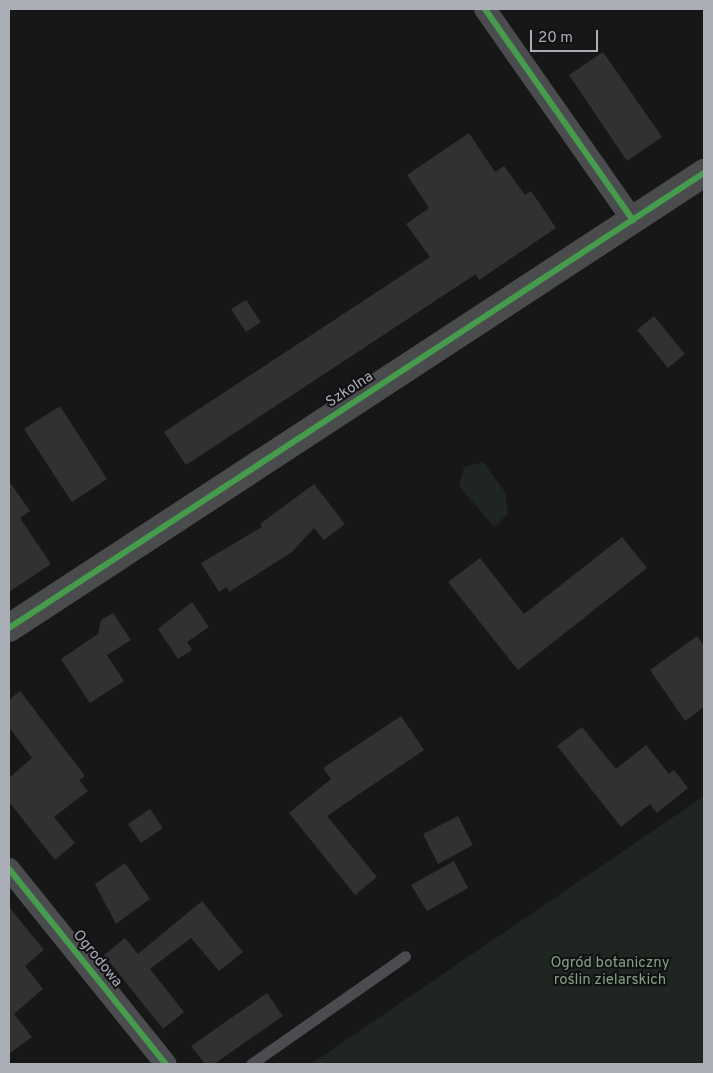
<!DOCTYPE html>
<html>
<head>
<meta charset="utf-8">
<style>
	body { margin:0 }
	#map { position:relative; width:713px; height:1073px; overflow:hidden; background:#171717; font-family:Overpass,sans-serif }
	div>[style] { position:absolute }
	.green>* { inset:0; background:#1f2520 }
	.building>* { inset:0; background:#313132 }
	.lane>* { height:11px; margin:-5.5px; padding:0 5.5px; transform-origin:5.5px; border-radius:5.5px; background:#4b4c4f }
	.street>* { height:22px; margin:-11px; padding:0 11px; transform-origin:11px; border-radius:11px; background:#4b4c4f }
	.secondary>* { height:28px; margin:-14px; padding:0 14px; transform-origin:14px; border-radius:14px; background:#4a4b4d }
	.cycleway>* { height:6px; margin:-3px; padding:0 3px; transform-origin:3px; border-radius:3px; background:#469c4c }
	span { translate:-50% -50%; white-space:nowrap; text-align:center; line-height:1.15; -webkit-text-stroke:4px #111113; paint-order:stroke }
	.street-label { font-size:15px; color:#a9aeb7 }
	.park-label { font-size:15px; color:#81a082 }
	.frame { position:absolute; inset:0; border:10px solid #a9aeb7; pointer-events:none }
	.scale { position:absolute; left:530px; top:30px; width:68px; height:22px; box-sizing:border-box; border:2px solid #a9aeb7; border-top:0; padding-left:6px; font-size:15px; line-height:18px; white-space:nowrap; color:#a9aeb7; -webkit-text-stroke:4px #111113; paint-order:stroke }
</style>
</head>
<body>
<div id="map">
	<div class="green">
		<i style="clip-path:polygon(483px 462px,505px 492px,508px 514px,494px 527px,459px 486px,464px 467px)"></i>
		<i style="clip-path:polygon(704px 796px,704px 1064px,311px 1064px,619px 854px)"></i>
	</div>
	<div class="building">
		<i style="clip-path:polygon(603px 52px,662px 137px,627px 161px,569px 75px)"></i>
		<i style="clip-path:polygon(469px 133px,495px 172px,504px 166px,525px 195px,531px 191px,556px 228px,479px 280px,476px 274px,186px 465px,164px 432px,430px 257px,406px 224px,429px 208px,407px 175px)"></i>
		<i style="clip-path:polygon(246px 300px,261px 322px,246px 332px,231px 309px)"></i>
		<i style="clip-path:polygon(654px 316px,685px 354px,668px 368px,637px 330px)"></i>
		<i style="clip-path:polygon(60px 406px,107px 479px,72px 502px,24px 429px)"></i>
		<i style="clip-path:polygon(9px 481px,30px 511px,20px 518px,51px 564px,9px 592px)"></i>
		<i style="clip-path:polygon(314px 484px,345px 524px,324px 540px,314px 528px,292px 552px,229px 592px,227px 587px,219px 592px,201px 563px,262px 527px,260px 524px)"></i>
		<i style="clip-path:polygon(622px 537px,647px 568px,518px 670px,448px 582px,480px 558px,524px 614px)"></i>
		<i style="clip-path:polygon(192px 602px,209px 627px,187px 642px,192px 650px,178px 659px,158px 629px)"></i>
		<i style="clip-path:polygon(113px 613px,131px 640px,107px 655px,124px 681px,90px 703px,61px 659px,98px 634px,101px 620px)"></i>
		<i style="clip-path:polygon(697px 636px,704px 646px,704px 707px,685px 721px,650px 670px)"></i>
		<i style="clip-path:polygon(20px 691px,85px 776px,79px 780px,88px 791px,54px 817px,75px 843px,55px 860px,9px 802px,9px 778px,32px 758px,9px 727px,9px 700px)"></i>
		<i style="clip-path:polygon(401px 716px,424px 750px,327px 816px,377px 877px,355px 895px,289px 813px,331px 779px,323px 768px)"></i>
		<i style="clip-path:polygon(582px 727px,616px 769px,646px 745px,669px 774px,674px 770px,688px 788px,657px 813px,650px 804px,621px 827px,557px 746px)"></i>
		<i style="clip-path:polygon(150px 809px,163px 828px,141px 843px,128px 824px)"></i>
		<i style="clip-path:polygon(458px 816px,473px 845px,438px 864px,423px 834px)"></i>
		<i style="clip-path:polygon(454px 861px,468px 888px,427px 911px,411px 885px)"></i>
		<i style="clip-path:polygon(125px 863px,150px 899px,116px 924px,95px 884px)"></i>
		<i style="clip-path:polygon(202px 901px,243px 952px,219px 971px,191px 938px,150px 969px,184px 1012px,163px 1029px,104px 955px,125px 938px,138px 954px)"></i>
		<i style="clip-path:polygon(9px 907px,44px 950px,25px 966px,43px 989px,14px 1014px,32px 1037px,9px 1054px)"></i>
		<i style="clip-path:polygon(267px 993px,283px 1016px,214px 1064px,205px 1064px,191px 1046px)"></i>
	</div>
	<div class="lane">
		<i style="left:251px;top:1064px;width:188px;rotate:-35deg"></i>
	</div>
	<div class="street">
		<i style="left:485px;top:9px;width:258px;rotate:55deg"></i>
		<i style="left:9px;top:869px;width:250px;rotate:51.2deg"></i>
	</div>
	<div class="secondary">
		<i style="left:9px;top:628px;width:831px;rotate:-33.21deg"></i>
	</div>
	<div class="cycleway">
		<i style="left:485px;top:9px;width:258px;rotate:55deg"></i>
		<i style="left:9px;top:628px;width:831px;rotate:-33.21deg"></i>
		<i style="left:9px;top:869px;width:250px;rotate:51.2deg"></i>
	</div>
	<div class="street-label">
		<span style="left:350px;top:390px;rotate:-33deg">Szkolna</span>
		<span style="left:97px;top:959px;rotate:51deg">Ogrodowa</span>
	</div>
	<div class="park-label">
		<span style="left:610px;top:972px">Ogród botaniczny<br>roślin zielarskich</span>
	</div>
	<div class="frame"></div>
	<div class="scale">20 m</div>
</div>
</body>
</html>
